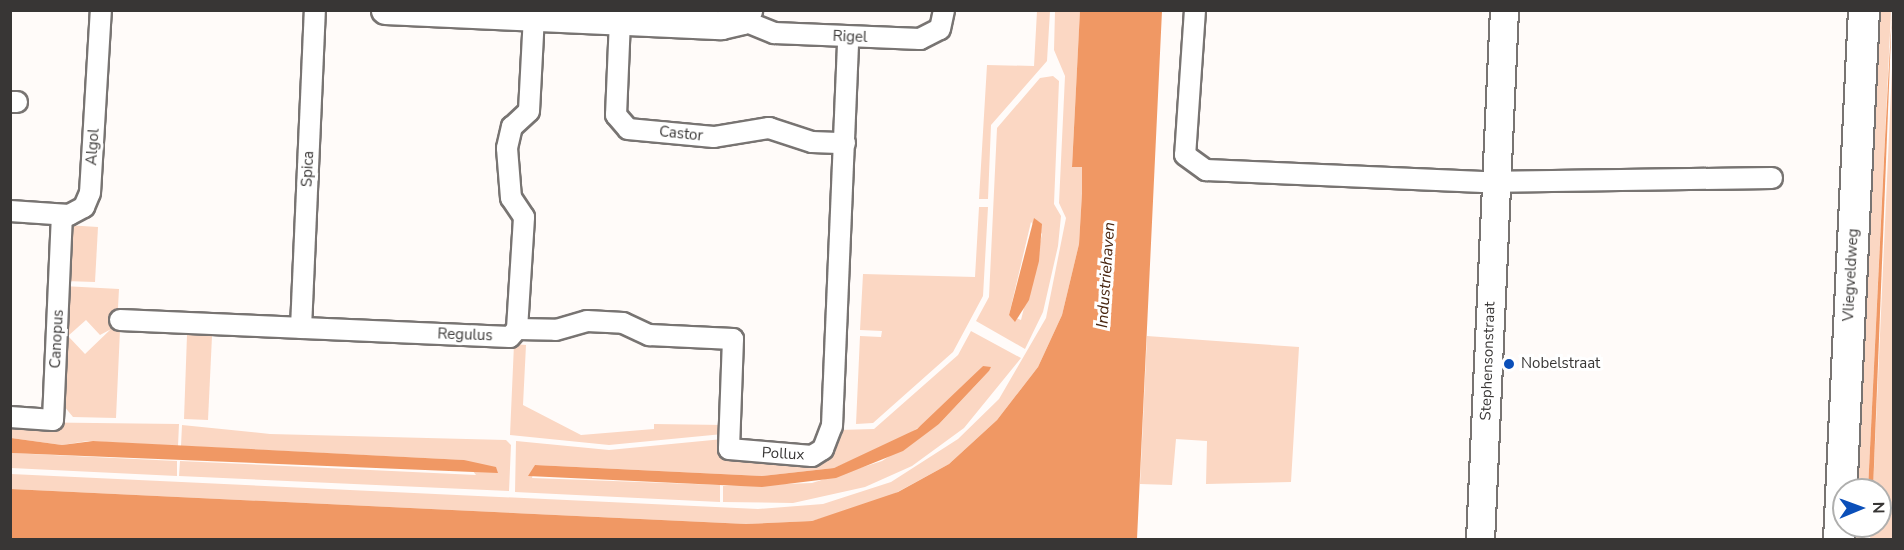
<!DOCTYPE html>
<html>
<head>
<meta charset="utf-8">
<style>
	body { margin:0 }
	#map { position:relative; width:1904px; height:550px; overflow:hidden; background:#fffbf9; font-family:"Nunito Sans",sans-serif }
	div>[style] { position:absolute }
	.green>* { inset:0; background:#fbd7c3 }
	.water>* { inset:0; background:#f09864 }
	.roads { filter:drop-shadow(2px 0 #787472) drop-shadow(-2px 0 #787472) drop-shadow(0 2px #787472) drop-shadow(0 -2px #787472) }
	.street>* { height:20px; margin:-10px; padding:0 10px; transform-origin:10px; border-radius:10px; background:#fff }
	.secondary>* { height:27px; margin:-13.5px; padding:0 13.5px; transform-origin:13.5px; border-radius:13.5px; background:#fff }
	.primary>* { height:30px; margin:-15px; padding:0 15px; transform-origin:15px; border-radius:15px; background:#fff }
	.dots>* { width:16px; height:16px; translate:-50% -50%; box-sizing:border-box; border:3px solid #fff; border-radius:50% }
	span { translate:-50% -50%; white-space:nowrap; text-align:center; line-height:1.15; -webkit-text-stroke:6px #fff; paint-order:stroke }
	.street-label { font-size:15px; color:#383635 }
	.poi-label { font-size:15px; color:#383635 }
	.left { translate:0 -50%; text-align:left }
	.water-label { font-size:16px; color:#4a2712; font-style:italic }
	.frame { position:absolute; inset:0; border:12px solid #383635; pointer-events:none }
	.north { position:absolute; left:1832px; top:478px; width:60px; height:60px; box-sizing:border-box; background:#fff; border:2px solid #afafae; border-radius:50%; rotate:89deg; font-size:16px; font-weight:700; line-height:24px; text-align:center; color:#383635 }
	.north::after { content:''; display:block; margin:auto; width:21px; height:27px; background:#0b4fb9; clip-path:polygon(50% 0,100% 100%,50% 72%,0 100%) }
</style>
</head>
<body>
<div id="map">
	<div class="green">
		<i style="clip-path:polygon(1037px 11px,1050px 11px,1047px 61px,991px 125px,988px 199px,979px 199px,987px 65px,1034px 66px)"></i>
		<i style="clip-path:polygon(1055px 11px,1080px 11px,1072px 166px,1082px 167px,1082px 193px,1079px 244px,1062px 315px,1038px 367px,997px 420px,949px 464px,881px 501px,812px 521px,746px 524px,11px 489px,11px 474px,758px 509px,823px 504px,891px 482px,958px 439px,999px 399px,1046px 318px,1066px 218px,1059px 203px,1065px 76px,1054px 50px)"></i>
		<i style="clip-path:polygon(1875px 11px,1891px 11px,1868px 490px,1851px 490px)"></i>
		<i style="clip-path:polygon(1846px 44px,1849px 44px,1826px 539px,1823px 540px)"></i>
		<i style="clip-path:polygon(1893px 46px,1894px 539px,1870px 540px,1871px 526px,1880px 526px,1880px 490px,1873px 490px)"></i>
		<i style="clip-path:polygon(evenodd,1053px 76px,1059px 81px,1054px 204px,1061px 216px,1058px 246px,1043px 312px,1025px 349px,976px 321px,989px 297px,997px 128px,1040px 78px,1053px 76px,1031px 222px,1042px 234px,1021px 320px,1009px 315px,1031px 222px)"></i>
		<i style="clip-path:polygon(979px 207px,988px 207px,983px 296px,953px 352px,873px 423px,856px 424px,860px 336px,881px 337px,882px 331px,860px 330px,863px 274px,975px 277px)"></i>
		<i style="clip-path:polygon(66px 225px,98px 227px,95px 282px,64px 281px)"></i>
		<i style="clip-path:polygon(63px 286px,119px 289px,117px 326px,100px 335px,86px 320px,68px 336px,85px 354px,111px 329px,120px 330px,116px 418px,73px 417px,59px 400px)"></i>
		<i style="clip-path:polygon(971px 331px,1021px 358px,964px 428px,912px 466px,865px 487px,793px 503px,723px 502px,723px 486px,812px 483px,882px 461px,939px 424px,989px 371px,983px 366px,936px 416px,898px 441px,834px 468px,762px 476px,535px 465px,532px 478px,720px 485px,720px 502px,515px 492px,516px 441px,609px 450px,723px 439px,722px 456px,828px 456px,838px 430px,874px 429px,958px 355px)"></i>
		<i style="clip-path:polygon(187px 335px,212px 336px,208px 420px,184px 419px)"></i>
		<i style="clip-path:polygon(1147px 336px,1299px 347px,1291px 482px,1206px 484px,1207px 441px,1176px 439px,1172px 485px,1140px 484px)"></i>
		<i style="clip-path:polygon(514px 344px,526px 345px,523px 405px,581px 435px,654px 429px,654px 424px,724px 425px,723px 434px,609px 445px,510px 435px)"></i>
		<i style="clip-path:polygon(11px 422px,179px 424px,178px 446px,88px 441px,62px 445px,11px 438px)"></i>
		<i style="clip-path:polygon(182px 425px,270px 434px,506px 440px,511px 445px,509px 491px,179px 476px,180px 461px,476px 475px,464px 460px,181px 446px)"></i>
		<i style="clip-path:polygon(11px 453px,177px 461px,177px 476px,11px 468px)"></i>
		<i style="clip-path:polygon(1849px 526px,1866px 526px,1865px 539px,1848px 540px)"></i>
	</div>
	<div class="water">
		<i style="clip-path:polygon(1080px 10px,1162px 11px,1137px 539px,11px 539px,11px 489px,746px 524px,812px 521px,898px 492px,949px 464px,997px 420px,1038px 367px,1062px 315px,1079px 244px,1082px 193px,1082px 167px,1072px 167px)"></i>
		<i style="clip-path:polygon(1892px 10px,1873px 490px,1868px 490px,1885px 139px)"></i>
		<i style="clip-path:polygon(1034px 218px,1042px 224px,1039px 261px,1029px 300px,1015px 322px,1009px 315px)"></i>
		<i style="clip-path:polygon(983px 366px,991px 367px,989px 371px,939px 424px,903px 451px,836px 478px,762px 487px,528px 476px,535px 465px,762px 476px,834px 468px,917px 429px)"></i>
		<i style="clip-path:polygon(11px 438px,62px 445px,93px 441px,464px 460px,496px 467px,498px 473px,11px 453px)"></i>
	</div>
	<div class="roads">
		<div class="street">
			<i style="left:1195px;top:10px;width:145px;rotate:93.9deg"></i>
			<i style="left:1185px;top:155px;width:26px;rotate:36deg"></i>
			<i style="left:1206px;top:170px;width:277px;rotate:2.5deg"></i>
			<i style="left:1483px;top:182px;width:289px;rotate:-0.8deg"></i>
			<i style="left:620px;top:20px;width:95px;rotate:92.4deg"></i>
			<i style="left:616px;top:115px;width:18px;rotate:49deg"></i>
			<i style="left:628px;top:129px;width:86px;rotate:5.3deg"></i>
			<i style="left:714px;top:137px;width:56px;rotate:-9.3deg"></i>
			<i style="left:769px;top:128px;width:45px;rotate:18deg"></i>
			<i style="left:812px;top:142px;width:33px;rotate:2deg"></i>
			<i style="left:742px;top:20px;width:35px;rotate:22deg"></i>
			<i style="left:774px;top:33px;width:146px;rotate:2.4deg"></i>
			<i style="left:920px;top:39px;width:22px;rotate:-27deg"></i>
			<i style="left:940px;top:29px;width:19px;rotate:-78deg"></i>
			<i style="left:10px;top:102px;width:7px"></i>
			<i style="left:10px;top:211px;width:59px;rotate:3.9deg"></i>
			<i style="left:69px;top:215px;width:17px;rotate:-28deg"></i>
			<i style="left:84px;top:207px;width:15px;rotate:-67deg"></i>
			<i style="left:90px;top:193px;width:183px;rotate:-86.6deg"></i>
			<i style="left:120px;top:320px;width:390px;rotate:2.5deg"></i>
			<i style="left:510px;top:337px;width:11px;rotate:-49deg"></i>
			<i style="left:517px;top:329px;width:112px;rotate:-86.4deg"></i>
			<i style="left:524px;top:217px;width:23px;rotate:-124deg"></i>
			<i style="left:511px;top:198px;width:50px;rotate:-94.6deg"></i>
			<i style="left:507px;top:148px;width:22px;rotate:-77deg"></i>
			<i style="left:512px;top:127px;width:23px;rotate:-43deg"></i>
			<i style="left:529px;top:111px;width:94px;rotate:-87deg"></i>
			<i style="left:301px;top:328px;width:318px;rotate:-87.5deg"></i>
			<i style="left:517px;top:329px;width:39px;rotate:1deg"></i>
			<i style="left:556px;top:330px;width:32px;rotate:-16deg"></i>
			<i style="left:587px;top:321px;width:36px;rotate:3deg"></i>
			<i style="left:623px;top:323px;width:29px;rotate:25deg"></i>
			<i style="left:649px;top:335px;width:84px;rotate:2.7deg"></i>
			<i style="left:733px;top:339px;width:110px;rotate:92.1deg"></i>
			<i style="left:729px;top:449px;width:83px;rotate:4.8deg"></i>
			<i style="left:812px;top:456px;width:13px;rotate:-32deg"></i>
			<i style="left:823px;top:449px;width:25px;rotate:-69deg"></i>
			<i style="left:832px;top:426px;width:388px;rotate:-87.6deg"></i>
			<i style="left:10px;top:417px;width:43px;rotate:4deg"></i>
			<i style="left:53px;top:420px;width:205px;rotate:-87.5deg"></i>
		</div>
		<div class="secondary">
			<i style="left:385px;top:10px;width:336px;rotate:2.6deg"></i>
			<i style="left:721px;top:25px;width:22px;rotate:-13deg"></i>
			<i style="left:742px;top:20px;width:12px;rotate:-59deg"></i>
			<i style="left:1480px;top:540px;width:531px;rotate:-87.41deg"></i>
		</div>
		<div class="primary">
			<i style="left:1839px;top:540px;width:531px;rotate:-87.3deg"></i>
		</div>
	</div>
	<div class="dots">
		<i style="left:1509px;top:364px;background:#0b4fb9"></i>
	</div>
	<div class="street-label">
		<span style="left:850px;top:37px;rotate:2deg">Rigel</span>
		<span style="left:681px;top:134px;rotate:6deg">Castor</span>
		<span style="left:93px;top:147px;rotate:-86deg">Algol</span>
		<span style="left:308px;top:169px;rotate:-87deg">Spica</span>
		<span style="left:1851px;top:275px;rotate:-87deg">Vliegveldweg</span>
		<span style="left:465px;top:335px;rotate:2deg">Regulus</span>
		<span style="left:57px;top:339px;rotate:-87deg">Canopus</span>
		<span style="left:1488px;top:361px;rotate:-88deg">Stephensonstraat</span>
		<span style="left:783px;top:454px;rotate:3deg">Pollux</span>
	</div>
	<div class="poi-label">
		<span class="left" style="left:1521px;top:364px">Nobelstraat</span>
	</div>
	<div class="water-label">
		<span style="left:1106px;top:275px;rotate:-86deg">Industriehaven</span>
	</div>
	<div class="frame"></div>
	<div class="north">N</div>
</div>
</body>
</html>
